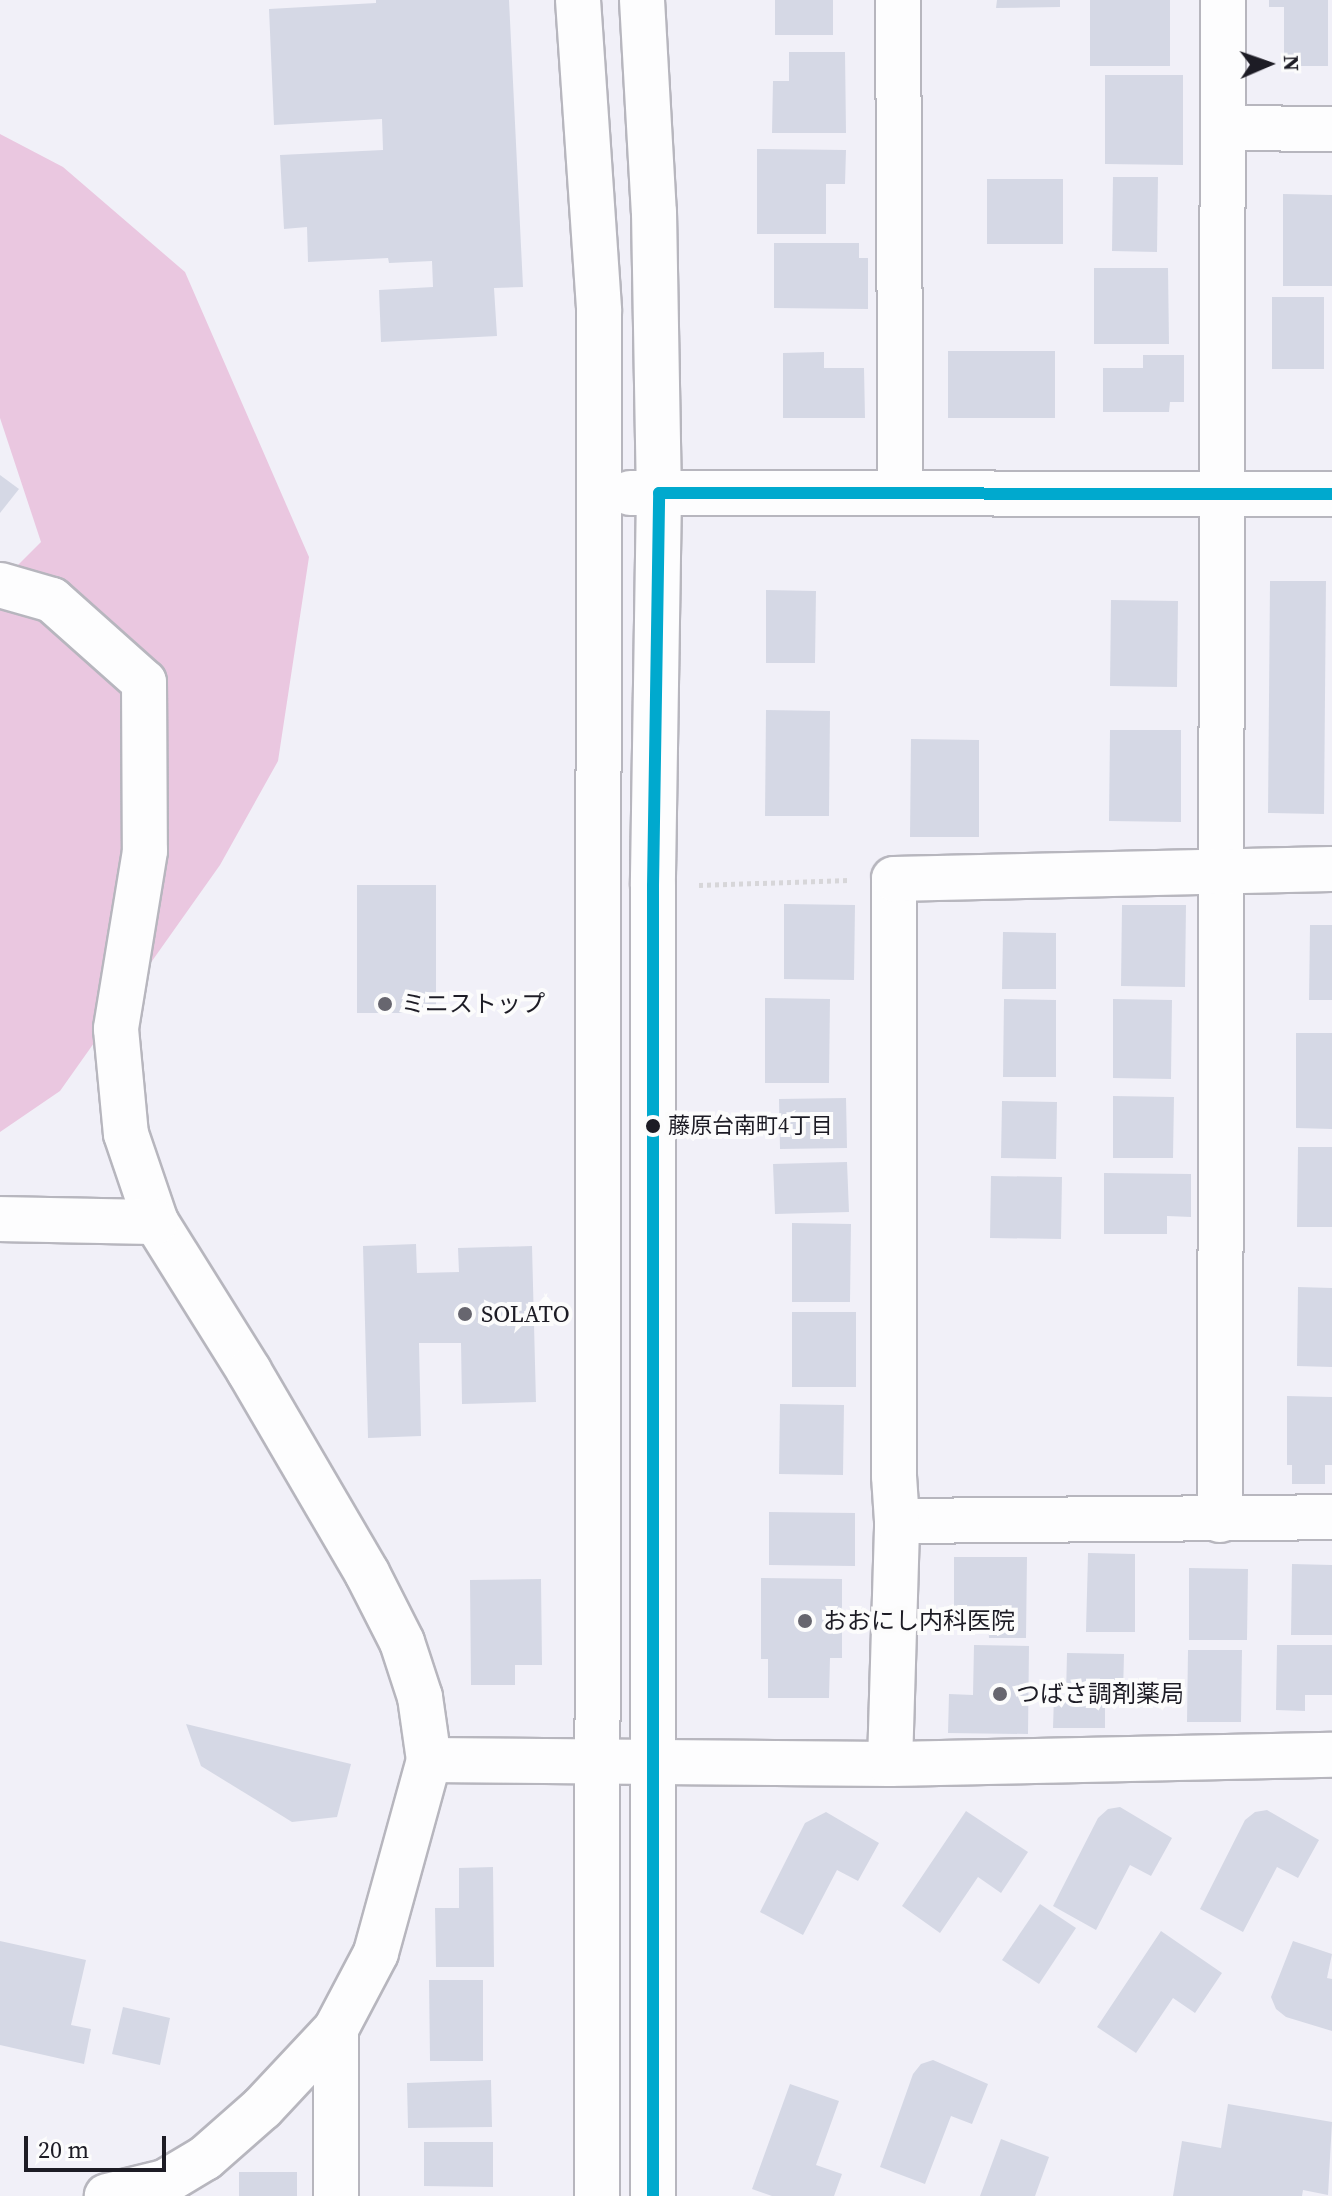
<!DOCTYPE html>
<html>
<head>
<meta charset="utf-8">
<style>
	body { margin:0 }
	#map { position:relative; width:1332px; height:2196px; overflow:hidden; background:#f1f0f8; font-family:"Source Serif 4","Noto Sans JP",serif }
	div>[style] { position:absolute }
	.forest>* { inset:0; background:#eac7e0 }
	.building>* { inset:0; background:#d5d8e5 }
	.path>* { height:5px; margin-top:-2.5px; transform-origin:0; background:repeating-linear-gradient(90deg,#d7d6d9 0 4px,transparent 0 8px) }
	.roads { filter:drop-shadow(2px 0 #b7b6be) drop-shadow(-2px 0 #b7b6be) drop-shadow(0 2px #b7b6be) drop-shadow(0 -2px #b7b6be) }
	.minor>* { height:44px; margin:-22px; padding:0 22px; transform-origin:22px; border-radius:22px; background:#fdfdfe }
	.tertiary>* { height:44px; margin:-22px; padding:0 22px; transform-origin:22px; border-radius:22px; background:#fdfdfe }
	.bus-1>* { height:12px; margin:-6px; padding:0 6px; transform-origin:6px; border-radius:6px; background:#00a9ce }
	.dots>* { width:22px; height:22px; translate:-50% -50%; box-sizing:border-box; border:4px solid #fcfcfc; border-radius:50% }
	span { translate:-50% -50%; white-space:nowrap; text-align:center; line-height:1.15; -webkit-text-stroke:8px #fcfcfc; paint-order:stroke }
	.bus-label { font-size:22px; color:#1d1c25 }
	.left { translate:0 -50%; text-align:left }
	.poi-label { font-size:24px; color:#1d1c25 }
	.north { position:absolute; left:1228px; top:24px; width:80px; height:80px; -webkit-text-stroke:6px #fcfcfc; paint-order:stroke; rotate:88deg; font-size:22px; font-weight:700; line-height:32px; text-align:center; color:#1d1c25 }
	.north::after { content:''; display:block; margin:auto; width:28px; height:36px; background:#1d1c25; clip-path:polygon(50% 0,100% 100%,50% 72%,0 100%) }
	.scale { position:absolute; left:24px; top:2136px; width:142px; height:36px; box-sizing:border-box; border:4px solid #1d1c25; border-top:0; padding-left:10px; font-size:24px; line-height:28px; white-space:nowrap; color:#1d1c25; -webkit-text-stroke:6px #fcfcfc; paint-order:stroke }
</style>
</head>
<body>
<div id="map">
	<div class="forest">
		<i style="clip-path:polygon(0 134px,63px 167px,185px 272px,309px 557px,278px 761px,220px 865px,60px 1091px,0 1132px,0 583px,41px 542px,0 418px)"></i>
	</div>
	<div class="building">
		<i style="clip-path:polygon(376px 0,509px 0,523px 287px,494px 288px,497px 336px,381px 342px,379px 290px,433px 287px,432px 261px,389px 263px,388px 258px,308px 262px,307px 227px,284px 229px,280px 155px,383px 150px,382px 119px,274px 125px,269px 9px,376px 3px)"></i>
		<i style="clip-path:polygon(775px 0,833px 0,833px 35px,775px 35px)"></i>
		<i style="clip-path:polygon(997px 0,1060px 0,1060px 7px,996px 8px)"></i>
		<i style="clip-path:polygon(1090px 0,1170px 0,1170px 66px,1090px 66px)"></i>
		<i style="clip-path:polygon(1269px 0,1328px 0,1328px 66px,1294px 66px,1294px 55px,1284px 55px,1284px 7px,1269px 7px)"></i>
		<i style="clip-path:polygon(789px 52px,845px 52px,846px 133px,772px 133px,773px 81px,789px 81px)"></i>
		<i style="clip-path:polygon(1105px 75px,1183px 75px,1183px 165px,1105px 164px)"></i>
		<i style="clip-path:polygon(757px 149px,846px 150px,845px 184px,826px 184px,826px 234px,757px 234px)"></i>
		<i style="clip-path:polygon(1113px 177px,1158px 177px,1157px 252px,1112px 251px)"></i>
		<i style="clip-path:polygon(987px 179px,1063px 179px,1063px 244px,987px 244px)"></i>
		<i style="clip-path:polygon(1283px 194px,1332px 195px,1332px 286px,1283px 286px)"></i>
		<i style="clip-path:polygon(774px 243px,859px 243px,859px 258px,868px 258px,868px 309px,774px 308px)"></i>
		<i style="clip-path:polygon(1094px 268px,1168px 268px,1169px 344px,1094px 344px)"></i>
		<i style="clip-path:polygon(1272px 297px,1324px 297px,1324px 369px,1272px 369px)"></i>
		<i style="clip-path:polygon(948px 351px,1055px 351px,1055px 418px,948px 418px)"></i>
		<i style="clip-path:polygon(824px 352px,824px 368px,864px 368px,865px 418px,783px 418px,783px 353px)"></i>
		<i style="clip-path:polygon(1143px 355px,1184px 355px,1184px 402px,1170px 402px,1169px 412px,1103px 412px,1103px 368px,1143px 368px)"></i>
		<i style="clip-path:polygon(0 475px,19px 489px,0 513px)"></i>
		<i style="clip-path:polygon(1270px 581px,1326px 581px,1324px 814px,1268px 813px)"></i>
		<i style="clip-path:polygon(766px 590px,816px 591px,815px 663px,766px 663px)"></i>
		<i style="clip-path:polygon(1111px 600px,1178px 601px,1177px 687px,1110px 686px)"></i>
		<i style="clip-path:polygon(766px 710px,830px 711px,829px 816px,765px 816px)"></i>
		<i style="clip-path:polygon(1110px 730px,1181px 730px,1181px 822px,1109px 821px)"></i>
		<i style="clip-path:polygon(911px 739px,979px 740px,979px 837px,910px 837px)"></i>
		<i style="clip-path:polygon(357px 885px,436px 885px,436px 1013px,357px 1013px)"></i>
		<i style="clip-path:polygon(784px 904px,855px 905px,854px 980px,784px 979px)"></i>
		<i style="clip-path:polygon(1122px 905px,1186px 905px,1185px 987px,1121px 986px)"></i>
		<i style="clip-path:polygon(1310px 925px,1332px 925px,1332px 1000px,1309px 1000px)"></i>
		<i style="clip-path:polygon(1003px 932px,1056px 933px,1056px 989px,1002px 989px)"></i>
		<i style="clip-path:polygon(765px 998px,830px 999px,829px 1083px,765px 1083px)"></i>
		<i style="clip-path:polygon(1004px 999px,1056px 1000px,1056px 1077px,1003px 1077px)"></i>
		<i style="clip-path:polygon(1113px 999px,1172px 1000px,1171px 1079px,1113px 1078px)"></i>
		<i style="clip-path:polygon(1296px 1033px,1332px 1033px,1332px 1129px,1296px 1128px)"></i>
		<i style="clip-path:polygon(1113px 1096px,1174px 1097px,1173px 1158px,1113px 1158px)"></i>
		<i style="clip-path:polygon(846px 1098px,847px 1148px,780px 1149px,779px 1099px)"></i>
		<i style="clip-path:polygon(1002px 1101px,1057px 1102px,1056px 1159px,1001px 1158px)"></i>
		<i style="clip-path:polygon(1298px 1147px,1332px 1147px,1332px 1227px,1297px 1227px)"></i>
		<i style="clip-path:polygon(847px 1162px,849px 1212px,775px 1214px,773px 1164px)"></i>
		<i style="clip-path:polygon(1104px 1173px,1191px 1174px,1191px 1217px,1167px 1216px,1167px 1234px,1104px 1234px)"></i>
		<i style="clip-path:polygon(991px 1176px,1062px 1177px,1061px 1239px,990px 1238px)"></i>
		<i style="clip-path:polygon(792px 1223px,851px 1224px,850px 1302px,792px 1302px)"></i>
		<i style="clip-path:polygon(416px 1244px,417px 1273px,459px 1272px,458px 1248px,532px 1246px,536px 1402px,462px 1404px,461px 1343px,419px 1343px,421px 1436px,368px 1438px,363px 1246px)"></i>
		<i style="clip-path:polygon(1298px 1287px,1332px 1288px,1332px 1367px,1297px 1366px)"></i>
		<i style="clip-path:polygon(792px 1312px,856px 1312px,856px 1387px,792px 1387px)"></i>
		<i style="clip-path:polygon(1287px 1396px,1332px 1397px,1332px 1465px,1325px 1465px,1325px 1484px,1292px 1484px,1292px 1465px,1287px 1465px)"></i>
		<i style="clip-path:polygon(780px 1404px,844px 1405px,843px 1475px,779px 1474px)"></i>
		<i style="clip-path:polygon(769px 1512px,855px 1513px,855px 1566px,769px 1565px)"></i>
		<i style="clip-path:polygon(1088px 1553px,1135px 1554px,1135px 1632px,1086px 1632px)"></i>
		<i style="clip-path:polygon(954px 1557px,1027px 1557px,1026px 1638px,989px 1638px,988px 1610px,954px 1609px)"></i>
		<i style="clip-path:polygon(1292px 1564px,1332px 1565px,1332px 1635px,1291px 1635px)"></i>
		<i style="clip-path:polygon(1189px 1568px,1248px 1569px,1247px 1640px,1189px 1640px)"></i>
		<i style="clip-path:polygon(761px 1578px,842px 1579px,842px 1658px,830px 1658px,829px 1698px,768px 1698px,768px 1659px,761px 1659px)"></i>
		<i style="clip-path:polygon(541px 1579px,542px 1665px,515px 1665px,515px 1685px,471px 1685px,470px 1580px)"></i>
		<i style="clip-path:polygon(974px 1645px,1029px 1646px,1028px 1734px,948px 1733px,949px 1694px,973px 1695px)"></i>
		<i style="clip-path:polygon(1277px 1645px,1332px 1645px,1332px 1695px,1305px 1695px,1305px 1711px,1276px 1710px)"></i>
		<i style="clip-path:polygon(1188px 1650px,1242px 1650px,1241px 1722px,1187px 1722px)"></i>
		<i style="clip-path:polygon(1067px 1653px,1124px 1654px,1123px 1693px,1105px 1693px,1105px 1728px,1053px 1728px,1054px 1696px,1066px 1696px)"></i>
		<i style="clip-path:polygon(186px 1724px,351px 1764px,337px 1817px,292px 1822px,201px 1766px)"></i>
		<i style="clip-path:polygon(1120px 1807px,1172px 1838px,1151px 1876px,1130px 1865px,1096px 1930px,1053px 1906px,1098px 1818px,1108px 1809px)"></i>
		<i style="clip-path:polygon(1267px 1810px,1319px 1840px,1298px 1878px,1277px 1867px,1243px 1932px,1200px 1909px,1245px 1820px,1255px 1812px)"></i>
		<i style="clip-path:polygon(966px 1811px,1028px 1852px,1001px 1893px,978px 1877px,940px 1933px,902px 1906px)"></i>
		<i style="clip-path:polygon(826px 1812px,879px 1843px,858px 1881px,837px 1870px,803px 1935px,760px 1912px,805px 1823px)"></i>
		<i style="clip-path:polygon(493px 1867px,494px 1967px,436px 1967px,435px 1908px,459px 1908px,459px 1868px)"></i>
		<i style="clip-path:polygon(1040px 1904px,1076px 1928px,1039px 1984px,1002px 1960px)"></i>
		<i style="clip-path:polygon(1161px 1931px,1222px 1973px,1195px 2013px,1173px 1998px,1136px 2053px,1097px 2027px)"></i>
		<i style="clip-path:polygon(0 1941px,86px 1960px,71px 2025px,91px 2029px,84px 2064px,0 2045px)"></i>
		<i style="clip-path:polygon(1293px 1941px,1332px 1954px,1327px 1978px,1332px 1979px,1332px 2031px,1286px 2017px,1276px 2009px,1271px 1997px)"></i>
		<i style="clip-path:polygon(429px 1980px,483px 1980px,483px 2061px,430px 2061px)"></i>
		<i style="clip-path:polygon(123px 2007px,170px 2018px,160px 2065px,112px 2054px)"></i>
		<i style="clip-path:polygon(933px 2060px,988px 2084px,972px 2124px,951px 2116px,925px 2184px,880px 2167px,913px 2074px,921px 2064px)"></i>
		<i style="clip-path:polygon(491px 2080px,492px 2127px,408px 2128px,407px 2083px)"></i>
		<i style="clip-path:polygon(790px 2084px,839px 2101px,816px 2165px,842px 2174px,834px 2196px,772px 2196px,752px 2189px)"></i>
		<i style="clip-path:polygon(1228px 2104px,1332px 2122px,1328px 2195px,1303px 2190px,1302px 2196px,1173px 2196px,1182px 2141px,1221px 2148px)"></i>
		<i style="clip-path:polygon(1001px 2139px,1049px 2157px,1035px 2196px,980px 2196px)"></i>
		<i style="clip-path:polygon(424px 2142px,493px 2142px,493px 2187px,424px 2186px)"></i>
		<i style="clip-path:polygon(239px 2172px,297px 2172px,297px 2196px,239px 2196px)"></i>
	</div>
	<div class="path">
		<i style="left:699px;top:885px;width:150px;rotate:-1.9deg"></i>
	</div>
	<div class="roads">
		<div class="minor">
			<i style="left:898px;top:0;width:492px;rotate:89.7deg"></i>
			<i style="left:1223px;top:128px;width:109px;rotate:0.5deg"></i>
			<i style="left:0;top:585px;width:54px;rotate:16.1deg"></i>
			<i style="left:52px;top:600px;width:123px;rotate:41.7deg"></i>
			<i style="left:144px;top:682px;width:169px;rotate:89.7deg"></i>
			<i style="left:145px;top:851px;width:180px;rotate:99.3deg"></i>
			<i style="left:116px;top:1029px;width:105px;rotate:84.6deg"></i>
			<i style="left:126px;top:1134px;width:93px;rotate:71.2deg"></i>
			<i style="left:156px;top:1222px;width:176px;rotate:58deg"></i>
			<i style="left:249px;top:1371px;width:234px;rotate:59.7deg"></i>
			<i style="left:367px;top:1573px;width:77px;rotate:63.1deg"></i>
			<i style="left:402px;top:1642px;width:58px;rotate:71.9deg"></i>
			<i style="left:420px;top:1697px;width:64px;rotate:81.9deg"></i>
			<i style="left:429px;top:1760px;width:200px;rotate:105.4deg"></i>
			<i style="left:376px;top:1953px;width:86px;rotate:117.8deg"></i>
			<i style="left:336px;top:2029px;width:108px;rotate:133.1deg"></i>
			<i style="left:262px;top:2108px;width:76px;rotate:138.7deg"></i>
			<i style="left:205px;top:2158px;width:47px;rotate:149deg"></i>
			<i style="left:165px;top:2182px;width:60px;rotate:166.4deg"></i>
			<i style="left:0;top:1219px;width:156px;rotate:1.1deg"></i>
			<i style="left:1220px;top:1520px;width:1520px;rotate:-89.89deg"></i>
			<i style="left:897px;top:1521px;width:435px;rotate:-0.5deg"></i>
			<i style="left:429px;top:1760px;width:461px;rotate:0.5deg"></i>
			<i style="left:890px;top:1764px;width:442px;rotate:-1.2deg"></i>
			<i style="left:890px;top:1764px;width:243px;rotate:-88.3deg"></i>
			<i style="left:897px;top:1521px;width:45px;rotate:-93.8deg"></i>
			<i style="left:894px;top:1476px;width:597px;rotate:-90deg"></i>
			<i style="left:894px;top:879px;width:438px;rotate:-1.3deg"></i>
			<i style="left:336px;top:2196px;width:167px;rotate:-90deg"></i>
		</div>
		<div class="tertiary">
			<i style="left:578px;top:0;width:312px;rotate:86.1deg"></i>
			<i style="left:599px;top:311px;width:1885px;rotate:90.06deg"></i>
			<i style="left:642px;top:0;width:212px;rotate:86.8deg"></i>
			<i style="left:654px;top:212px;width:281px;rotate:89deg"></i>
			<i style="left:659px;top:493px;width:393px;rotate:90.9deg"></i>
			<i style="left:653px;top:886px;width:1310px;rotate:90deg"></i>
			<i style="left:630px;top:493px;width:702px;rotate:0.08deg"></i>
		</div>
	</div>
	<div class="bus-1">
		<i style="left:653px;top:2196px;width:1310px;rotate:-90deg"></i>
		<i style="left:653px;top:886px;width:393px;rotate:-89.1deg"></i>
		<i style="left:659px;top:493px;width:673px;rotate:0.09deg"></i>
	</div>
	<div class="dots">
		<i style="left:385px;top:1004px;background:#67666f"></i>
		<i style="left:653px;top:1126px;background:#1d1c25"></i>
		<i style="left:465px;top:1314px;background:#67666f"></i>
		<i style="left:805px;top:1621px;background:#67666f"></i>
		<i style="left:1000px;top:1694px;background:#67666f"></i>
	</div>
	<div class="bus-label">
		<span class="left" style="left:668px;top:1126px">藤原台南町4丁目</span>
	</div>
	<div class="poi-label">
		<span class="left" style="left:401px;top:1004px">ミニストップ</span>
		<span class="left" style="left:481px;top:1314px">SOLATO</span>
		<span class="left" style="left:823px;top:1621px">おおにし内科医院</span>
		<span class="left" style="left:1016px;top:1694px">つばさ調剤薬局</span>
	</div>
	<div class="north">N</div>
	<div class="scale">20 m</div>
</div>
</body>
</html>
